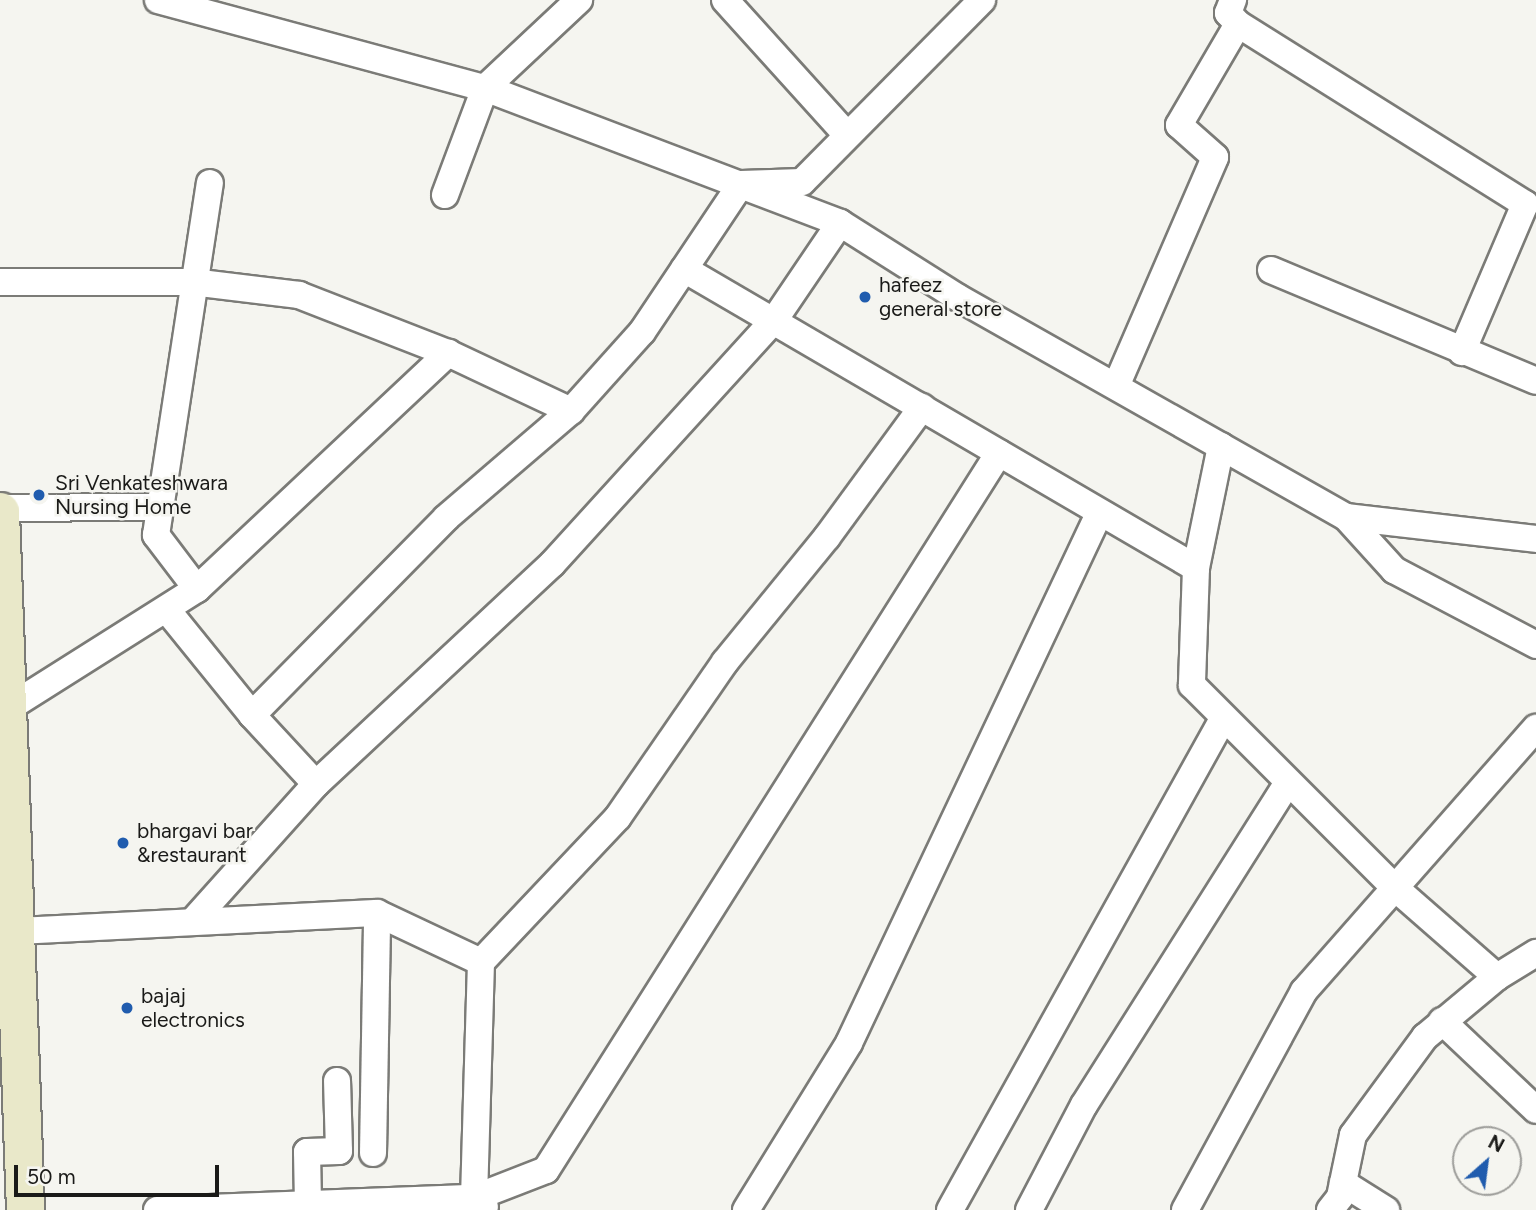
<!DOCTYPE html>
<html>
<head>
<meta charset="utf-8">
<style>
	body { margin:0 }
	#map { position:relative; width:1536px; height:1210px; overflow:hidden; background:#f5f5f0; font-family:Figtree,sans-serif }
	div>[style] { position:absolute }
	.roads { filter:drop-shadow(2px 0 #7b7b77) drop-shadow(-2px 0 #7b7b77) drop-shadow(0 2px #7b7b77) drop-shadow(0 -2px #7b7b77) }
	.minor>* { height:26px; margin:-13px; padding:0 13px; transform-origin:13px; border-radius:13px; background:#fff }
	.secondary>* { height:37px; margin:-18.5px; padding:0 18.5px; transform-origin:18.5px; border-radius:18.5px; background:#e9e8c9 }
	.dots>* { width:19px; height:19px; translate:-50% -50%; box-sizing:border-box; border:4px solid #f5f5f0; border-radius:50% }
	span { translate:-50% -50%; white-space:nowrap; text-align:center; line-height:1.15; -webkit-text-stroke:5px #f5f5f0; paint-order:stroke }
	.poi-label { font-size:21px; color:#1a1a18 }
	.left { translate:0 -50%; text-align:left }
	.north { position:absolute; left:1452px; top:1126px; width:70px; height:70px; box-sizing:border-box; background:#f5f5f0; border:2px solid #9d9d9a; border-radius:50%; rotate:28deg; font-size:19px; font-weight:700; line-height:28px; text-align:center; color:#1a1a18 }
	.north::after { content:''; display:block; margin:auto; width:24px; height:32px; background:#205cae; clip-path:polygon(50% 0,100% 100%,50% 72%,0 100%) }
	.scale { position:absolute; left:14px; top:1165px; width:205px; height:32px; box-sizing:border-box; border:4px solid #1a1a18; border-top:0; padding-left:9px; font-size:21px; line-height:24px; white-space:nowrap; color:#1a1a18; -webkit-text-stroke:5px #f5f5f0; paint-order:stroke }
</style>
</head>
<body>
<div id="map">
	<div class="roads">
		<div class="minor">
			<i style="left:158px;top:0;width:339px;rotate:15.1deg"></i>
			<i style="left:485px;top:88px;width:380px;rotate:20.8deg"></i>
			<i style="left:840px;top:223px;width:138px;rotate:32.3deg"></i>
			<i style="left:957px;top:297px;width:447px;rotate:29.5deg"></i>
			<i style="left:1346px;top:517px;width:191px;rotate:6.6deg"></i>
			<i style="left:725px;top:0;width:182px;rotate:47.9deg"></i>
			<i style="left:1238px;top:24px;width:339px;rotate:32.1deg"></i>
			<i style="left:1525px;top:204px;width:161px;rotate:113.1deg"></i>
			<i style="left:445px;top:195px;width:114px;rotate:-69.5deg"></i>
			<i style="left:485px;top:88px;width:129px;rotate:-43.1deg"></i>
			<i style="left:684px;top:269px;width:593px;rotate:30.28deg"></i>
			<i style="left:1271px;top:270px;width:287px;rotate:22.7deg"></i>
			<i style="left:0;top:282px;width:192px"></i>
			<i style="left:192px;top:282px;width:108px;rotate:6.9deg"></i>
			<i style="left:299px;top:295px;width:160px;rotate:21.3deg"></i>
			<i style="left:448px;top:353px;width:136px;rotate:25.2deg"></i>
			<i style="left:1117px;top:384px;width:247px;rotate:-66.6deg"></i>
			<i style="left:1215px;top:157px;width:48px;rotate:-138.4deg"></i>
			<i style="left:1179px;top:125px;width:117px;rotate:-59.7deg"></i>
			<i style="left:1238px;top:24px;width:15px;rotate:-132deg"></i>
			<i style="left:1228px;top:13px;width:14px;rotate:-69deg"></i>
			<i style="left:1221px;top:446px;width:125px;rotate:101.6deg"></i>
			<i style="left:1196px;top:568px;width:117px;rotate:92deg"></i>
			<i style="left:1192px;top:685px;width:284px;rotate:45deg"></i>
			<i style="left:1393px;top:886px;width:138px;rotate:41.2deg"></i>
			<i style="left:0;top:508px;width:160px;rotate:-0.4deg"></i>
			<i style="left:1346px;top:517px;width:72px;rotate:47.8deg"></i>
			<i style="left:1394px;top:570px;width:161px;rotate:27.8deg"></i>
			<i style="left:197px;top:589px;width:68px;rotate:-127.2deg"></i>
			<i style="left:156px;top:535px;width:356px;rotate:-81.3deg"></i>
			<i style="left:167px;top:610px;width:135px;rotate:51deg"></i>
			<i style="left:252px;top:715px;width:94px;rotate:47.2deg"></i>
			<i style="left:10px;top:707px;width:221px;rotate:-32.3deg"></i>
			<i style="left:197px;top:589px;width:345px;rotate:-43.2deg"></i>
			<i style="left:252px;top:715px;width:276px;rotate:-45.4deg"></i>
			<i style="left:446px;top:518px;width:165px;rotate:-40.6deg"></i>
			<i style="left:571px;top:411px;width:106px;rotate:-48.1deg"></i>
			<i style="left:642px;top:332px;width:178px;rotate:-56.2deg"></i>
			<i style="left:741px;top:184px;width:61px;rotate:-1.9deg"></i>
			<i style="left:802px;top:182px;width:256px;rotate:-45.3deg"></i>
			<i style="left:193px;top:921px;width:184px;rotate:-48.1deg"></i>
			<i style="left:316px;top:784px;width:323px;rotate:-43deg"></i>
			<i style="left:552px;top:564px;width:331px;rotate:-47.7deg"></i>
			<i style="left:775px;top:319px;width:116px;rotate:-55.9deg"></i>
			<i style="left:0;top:932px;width:377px;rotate:-2.9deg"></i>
			<i style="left:377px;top:913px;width:115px;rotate:25.2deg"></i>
			<i style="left:481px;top:962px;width:199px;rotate:-46.6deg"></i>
			<i style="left:618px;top:817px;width:188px;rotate:-55.4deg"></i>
			<i style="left:725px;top:662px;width:161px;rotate:-50.8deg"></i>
			<i style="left:827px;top:537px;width:161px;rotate:-53.8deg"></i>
			<i style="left:481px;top:962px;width:236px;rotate:91.7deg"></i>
			<i style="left:474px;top:1198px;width:14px;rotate:39deg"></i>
			<i style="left:1442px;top:1021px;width:129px;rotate:43.4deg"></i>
			<i style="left:373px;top:1153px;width:240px;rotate:-89deg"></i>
			<i style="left:1343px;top:1183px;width:51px;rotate:32.1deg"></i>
			<i style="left:308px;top:1204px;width:52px;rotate:-91.1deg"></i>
			<i style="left:307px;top:1152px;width:32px;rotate:-2deg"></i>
			<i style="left:339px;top:1151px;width:70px;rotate:-91.6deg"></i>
			<i style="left:157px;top:1210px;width:317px;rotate:-2.2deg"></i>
			<i style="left:474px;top:1198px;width:77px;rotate:-21.3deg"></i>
			<i style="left:546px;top:1170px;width:848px;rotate:-57.72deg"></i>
			<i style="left:746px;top:1210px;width:196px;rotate:-58.3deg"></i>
			<i style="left:849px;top:1043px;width:585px;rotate:-64.71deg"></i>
			<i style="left:950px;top:1210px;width:562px;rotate:-60.93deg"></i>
			<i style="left:1029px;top:1210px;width:119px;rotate:-62.4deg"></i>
			<i style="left:1084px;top:1105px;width:382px;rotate:-57.7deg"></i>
			<i style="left:1185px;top:1210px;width:249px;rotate:-61.5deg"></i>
			<i style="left:1304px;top:991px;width:351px;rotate:-48.6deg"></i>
			<i style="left:1330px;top:1210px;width:16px;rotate:-52deg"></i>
			<i style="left:1340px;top:1197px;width:63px;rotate:-78.2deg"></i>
			<i style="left:1353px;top:1135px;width:122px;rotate:-53.7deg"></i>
			<i style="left:1425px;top:1037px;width:94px;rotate:-39.8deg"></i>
			<i style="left:1497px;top:977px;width:46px;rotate:-31.6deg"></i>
		</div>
		<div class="secondary">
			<i style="left:0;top:511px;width:699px;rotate:87.95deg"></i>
		</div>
	</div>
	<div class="dots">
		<i style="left:865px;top:297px;background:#205cae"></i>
		<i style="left:39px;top:495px;background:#205cae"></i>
		<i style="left:123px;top:843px;background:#205cae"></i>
		<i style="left:127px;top:1008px;background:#205cae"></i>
	</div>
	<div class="poi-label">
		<span class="left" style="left:879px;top:297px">hafeez<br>general store</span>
		<span class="left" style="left:55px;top:495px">Sri Venkateshwara<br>Nursing Home</span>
		<span class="left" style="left:137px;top:843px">bhargavi bar<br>&amp;restaurant</span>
		<span class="left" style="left:141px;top:1008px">bajaj<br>electronics</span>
	</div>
	<div class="north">N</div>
	<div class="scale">50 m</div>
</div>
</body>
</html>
